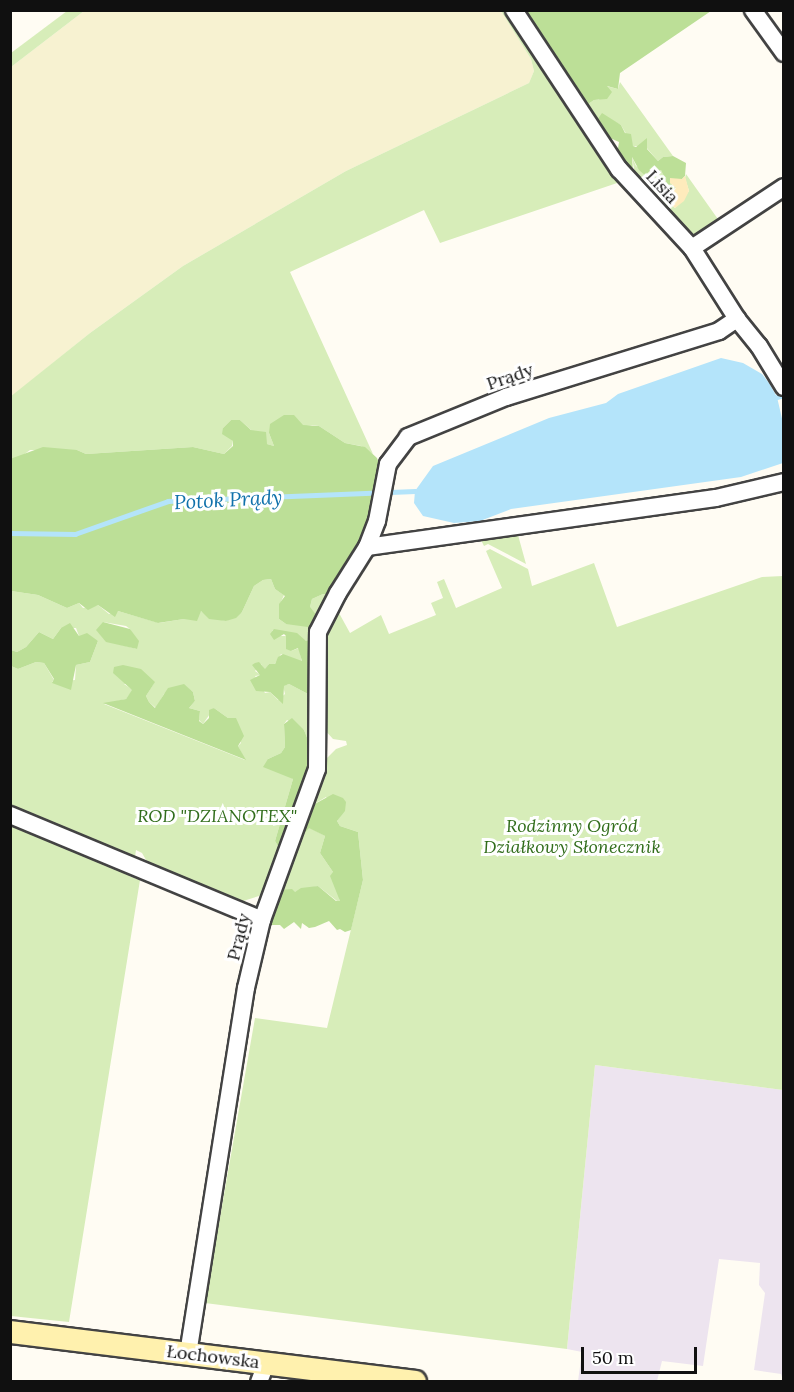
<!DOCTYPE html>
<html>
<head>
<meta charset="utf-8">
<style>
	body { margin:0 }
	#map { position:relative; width:794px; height:1392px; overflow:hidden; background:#fffcf3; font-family:Lora,serif }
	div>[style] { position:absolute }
	.industrial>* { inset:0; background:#ede4ef }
	.farmland>* { inset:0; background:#f7f2d1 }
	.green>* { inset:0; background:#d7edb9 }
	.forest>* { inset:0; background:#bcdf97 }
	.sand>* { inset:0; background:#feebbc }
	.water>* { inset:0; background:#b4e4fa }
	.stream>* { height:4.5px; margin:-2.25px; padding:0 2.25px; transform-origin:2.25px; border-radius:2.25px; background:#b4e4fa }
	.roads { filter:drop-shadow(2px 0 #434343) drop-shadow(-2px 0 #434343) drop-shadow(0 2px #434343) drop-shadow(0 -2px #434343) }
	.minor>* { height:16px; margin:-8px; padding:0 8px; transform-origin:8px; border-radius:8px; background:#fff }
	.secondary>* { height:22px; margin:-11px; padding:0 11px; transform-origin:11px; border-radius:11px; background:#fff1ae }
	span { translate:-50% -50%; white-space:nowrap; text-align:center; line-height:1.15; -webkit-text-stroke:6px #fff; paint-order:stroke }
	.street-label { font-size:18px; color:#101010 }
	.park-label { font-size:18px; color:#316d1b; font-style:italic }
	.water-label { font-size:20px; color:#1071ab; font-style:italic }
	.frame { position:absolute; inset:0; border:12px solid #101010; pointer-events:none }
	.scale { position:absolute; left:581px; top:1347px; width:116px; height:27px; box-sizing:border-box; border:3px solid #101010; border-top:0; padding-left:8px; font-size:18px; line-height:21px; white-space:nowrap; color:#101010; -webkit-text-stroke:4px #fff; paint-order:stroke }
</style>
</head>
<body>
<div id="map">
	<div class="industrial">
		<i style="clip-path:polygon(595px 1065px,783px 1090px,783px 1381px,781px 1374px,754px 1370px,765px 1293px,759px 1285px,760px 1263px,719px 1259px,703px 1366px,662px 1361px,657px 1381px,578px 1381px,582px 1352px,567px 1349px)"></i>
	</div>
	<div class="farmland">
		<i style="clip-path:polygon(84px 11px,501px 11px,531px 59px,534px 71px,529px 83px,346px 171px,183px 266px,90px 333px,11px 397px,11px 67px)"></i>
	</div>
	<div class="green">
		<i style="clip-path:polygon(67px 11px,84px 11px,11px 67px,11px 53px)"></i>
		<i style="clip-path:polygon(501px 11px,508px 11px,611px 167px,610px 174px,623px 181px,440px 243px,424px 210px,290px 272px,373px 454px,361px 446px,345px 443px,319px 426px,312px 425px,269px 433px,274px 446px,267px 444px,240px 420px,231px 420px,223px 428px,233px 441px,232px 446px,224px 454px,193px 447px,86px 454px,77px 450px,30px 450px,22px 456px,11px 459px,10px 397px,90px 333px,183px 266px,346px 171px,529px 83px,534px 71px,531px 59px)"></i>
		<i style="clip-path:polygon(620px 82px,673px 156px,663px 157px,658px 161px,645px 146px,633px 146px,621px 125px,611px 120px,595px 123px,584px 107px,594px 100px,599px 100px,606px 86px,618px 89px)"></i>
		<i style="clip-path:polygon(632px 157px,636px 166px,653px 176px,661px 170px,668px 186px,663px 191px,660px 203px,636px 180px)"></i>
		<i style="clip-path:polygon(686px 174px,720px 222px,701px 235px,688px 235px,668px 210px,670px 203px,675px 208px,689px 191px,685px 178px)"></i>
		<i style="clip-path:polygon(518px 535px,526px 564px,488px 544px,484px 546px,481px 540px)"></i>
		<i style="clip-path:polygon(490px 549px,528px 569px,532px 586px,594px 563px,617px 627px,762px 577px,783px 576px,783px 1090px,595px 1065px,567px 1349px,205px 1303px,255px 1018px,327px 1028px,363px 880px,358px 832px,340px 826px,337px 821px,341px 815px,326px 797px,311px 806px,324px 761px,336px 749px,347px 745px,346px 741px,333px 739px,324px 729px,320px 643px,346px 593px,339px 613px,350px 633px,381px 615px,389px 634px,436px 615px,431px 603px,443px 598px,437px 582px,444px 579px,456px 608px,502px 588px,486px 551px)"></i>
		<i style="clip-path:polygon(evenodd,271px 579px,275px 589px,284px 595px,280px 604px,279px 619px,286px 624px,310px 607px,312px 599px,323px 594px,335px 595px,316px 641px,306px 641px,290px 633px,272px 630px,280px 636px,287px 636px,291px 651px,299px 648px,302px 662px,281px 654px,274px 665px,269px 664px,265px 670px,261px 664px,255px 671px,261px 675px,255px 676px,265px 693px,270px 692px,278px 700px,285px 694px,283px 686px,289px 684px,308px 694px,312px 692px,316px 761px,304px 730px,287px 720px,284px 724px,285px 747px,281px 753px,268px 759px,293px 779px,275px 841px,279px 848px,276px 874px,259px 896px,240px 902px,149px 865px,142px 853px,136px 850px,135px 857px,130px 858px,11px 809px,11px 666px,18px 669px,36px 662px,44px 663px,54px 680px,52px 682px,75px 680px,76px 665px,90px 662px,98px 641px,79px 636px,76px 628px,61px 628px,53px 639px,39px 632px,26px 647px,17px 652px,11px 650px,11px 591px,38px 595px,67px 608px,79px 603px,83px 608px,98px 605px,109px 614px,118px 611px,159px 623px,190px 618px,201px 611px,209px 617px,226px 621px,242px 612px,254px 586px,263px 580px,271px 579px,103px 622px,126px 626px,130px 629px,137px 649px,118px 644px,103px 622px,271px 579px,154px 683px,146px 696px,149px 702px,156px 708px,164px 694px,184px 685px,193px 692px,195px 701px,189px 708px,200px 711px,199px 720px,203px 724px,214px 708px,228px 718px,241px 743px,238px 746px,245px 760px,104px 704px,126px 699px,133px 690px,124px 684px,154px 683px)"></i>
		<i style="clip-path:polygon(10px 821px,129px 872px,129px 876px,140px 880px,69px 1322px,11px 1316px)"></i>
		<i style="clip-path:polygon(309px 827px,325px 836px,320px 853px,333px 872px,340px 901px,337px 901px,318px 886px,295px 892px,276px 893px,297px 853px,295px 848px,298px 841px)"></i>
	</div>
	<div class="forest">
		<i style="clip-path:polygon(520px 11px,711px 11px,620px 73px,618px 89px,607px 86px,612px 92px,607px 99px,594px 100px,584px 107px)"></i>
		<i style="clip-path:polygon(602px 113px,621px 125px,625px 133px,631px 134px,633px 146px,636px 147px,647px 138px,647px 149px,658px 161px,663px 157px,673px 156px,686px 163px,685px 176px,682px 179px,670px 179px,670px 183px,676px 187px,669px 196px,670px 203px,665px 213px,660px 203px,661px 195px,668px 186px,661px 170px,648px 178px,639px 170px,632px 157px,633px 171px,637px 177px,617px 155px,619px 142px,610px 138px,595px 123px)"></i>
		<i style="clip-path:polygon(284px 415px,294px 415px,303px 425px,319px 426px,345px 443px,365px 447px,377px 458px,383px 475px,355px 580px,350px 590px,343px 595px,323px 594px,312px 599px,310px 607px,317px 616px,315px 628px,286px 624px,279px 619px,279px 604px,285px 596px,275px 589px,271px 579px,263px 580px,254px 586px,242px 612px,236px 618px,226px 621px,209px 619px,201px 611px,197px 621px,184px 619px,158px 623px,118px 611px,115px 617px,98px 605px,88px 610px,79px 603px,67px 608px,38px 595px,11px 591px,10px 459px,43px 447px,77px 450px,86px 454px,193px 447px,224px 454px,233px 446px,233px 441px,222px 434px,223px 428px,231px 420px,240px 420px,251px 430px,266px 432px,267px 444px,274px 446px,269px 433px,270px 424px)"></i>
		<i style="clip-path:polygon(103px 622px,130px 629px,139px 641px,137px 649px,106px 642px,96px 630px)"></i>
		<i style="clip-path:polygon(70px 623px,79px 636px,87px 633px,98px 641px,90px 662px,76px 665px,71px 690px,52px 683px,54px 679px,44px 663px,36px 662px,18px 669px,11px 666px,11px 650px,17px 652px,26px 647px,39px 632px,53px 639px,61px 628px)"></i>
		<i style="clip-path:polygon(274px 629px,297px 633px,306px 641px,311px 640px,312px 692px,308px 694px,289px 684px,284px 686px,283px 704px,270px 692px,256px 691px,250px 680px,260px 675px,252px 665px,255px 663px,259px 662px,265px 669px,269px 664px,275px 664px,278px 657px,283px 654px,302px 661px,298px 648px,291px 651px,286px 649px,286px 636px,284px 634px,274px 640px,270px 634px)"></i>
		<i style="clip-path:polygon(123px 665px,141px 669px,155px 682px,146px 696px,149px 702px,155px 708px,168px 688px,184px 684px,193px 692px,195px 701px,189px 708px,200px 711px,199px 721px,203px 724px,209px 718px,209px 710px,214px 708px,228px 718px,236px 718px,244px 736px,238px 746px,246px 760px,103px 703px,126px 699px,132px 690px,113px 673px,114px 667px)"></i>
		<i style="clip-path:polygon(292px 718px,304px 730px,316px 760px,301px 788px,302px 793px,311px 806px,333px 794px,343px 798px,346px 802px,345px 811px,337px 821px,340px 826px,358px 832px,363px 880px,351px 930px,345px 932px,340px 929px,337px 930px,329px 921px,315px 927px,309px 928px,302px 923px,301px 929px,294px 922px,284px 929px,280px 925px,269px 925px,280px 890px,292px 889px,295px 892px,301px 888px,318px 886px,336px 901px,340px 901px,330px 876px,333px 872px,320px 853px,325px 836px,309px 828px,298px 841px,279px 848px,275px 841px,293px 779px,263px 767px,268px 759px,281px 753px,285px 747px,284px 724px)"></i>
	</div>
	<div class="sand">
		<i style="clip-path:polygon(685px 176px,689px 191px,684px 201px,675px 208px,670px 203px,669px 196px,676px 188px,670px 183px,670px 178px,682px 179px)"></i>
	</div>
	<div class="water">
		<i style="clip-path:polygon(721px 358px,743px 363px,762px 374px,769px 383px,777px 397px,783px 423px,783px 463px,741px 477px,511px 509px,480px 521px,454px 523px,423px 516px,414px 503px,415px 491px,433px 466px,549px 418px,606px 403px,618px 394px)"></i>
	</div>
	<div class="stream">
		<i style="left:777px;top:397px;width:4px;rotate:-14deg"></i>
		<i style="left:10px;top:533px;width:65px;rotate:0.9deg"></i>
		<i style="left:75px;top:534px;width:99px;rotate:-19.5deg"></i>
		<i style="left:168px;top:501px;width:247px;rotate:-2.3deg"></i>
	</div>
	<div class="roads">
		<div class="minor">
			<i style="left:514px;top:10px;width:191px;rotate:56.6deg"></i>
			<i style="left:619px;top:169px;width:108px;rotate:47.3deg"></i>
			<i style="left:692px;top:248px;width:84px;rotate:57.6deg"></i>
			<i style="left:737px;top:319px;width:35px;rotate:51deg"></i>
			<i style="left:759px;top:346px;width:48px;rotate:58.6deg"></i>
			<i style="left:753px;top:10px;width:53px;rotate:54.2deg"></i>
			<i style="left:692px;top:248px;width:110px;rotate:-33.5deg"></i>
			<i style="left:367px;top:547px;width:28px;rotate:-69deg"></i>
			<i style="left:377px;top:521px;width:58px;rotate:-79.1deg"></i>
			<i style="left:388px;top:464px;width:34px;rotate:-53deg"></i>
			<i style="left:408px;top:437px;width:106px;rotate:-22.2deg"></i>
			<i style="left:506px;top:397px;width:223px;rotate:-17.2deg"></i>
			<i style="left:719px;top:331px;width:22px;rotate:-34deg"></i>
			<i style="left:10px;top:815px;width:273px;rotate:22.6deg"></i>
			<i style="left:188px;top:1354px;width:371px;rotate:-81deg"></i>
			<i style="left:246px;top:988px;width:70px;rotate:-76.8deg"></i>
			<i style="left:262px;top:920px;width:161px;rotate:-70deg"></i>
			<i style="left:317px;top:769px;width:137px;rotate:-89.6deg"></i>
			<i style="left:318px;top:632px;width:44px;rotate:-62.9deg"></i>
			<i style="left:338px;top:593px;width:54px;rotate:-57.8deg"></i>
			<i style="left:367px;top:547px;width:352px;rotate:-8deg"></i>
			<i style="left:716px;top:498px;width:70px;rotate:-13.2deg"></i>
			<i style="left:259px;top:1382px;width:19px;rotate:-69deg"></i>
		</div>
		<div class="secondary">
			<i style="left:10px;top:1332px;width:408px;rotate:7deg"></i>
		</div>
	</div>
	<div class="street-label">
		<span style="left:662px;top:187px;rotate:47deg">Lisia</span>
		<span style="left:510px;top:377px;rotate:-19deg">Prądy</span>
		<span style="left:239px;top:937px;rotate:-76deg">Prądy</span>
		<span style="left:213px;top:1357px;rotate:7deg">Łochowska</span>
	</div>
	<div class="park-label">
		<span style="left:217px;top:816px">ROD "DZIANOTEX"</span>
		<span style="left:572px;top:837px">Rodzinny Ogród<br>Działkowy Słonecznik</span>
	</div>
	<div class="water-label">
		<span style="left:228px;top:499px;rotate:-3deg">Potok Prądy</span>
	</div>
	<div class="frame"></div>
	<div class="scale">50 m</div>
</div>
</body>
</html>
